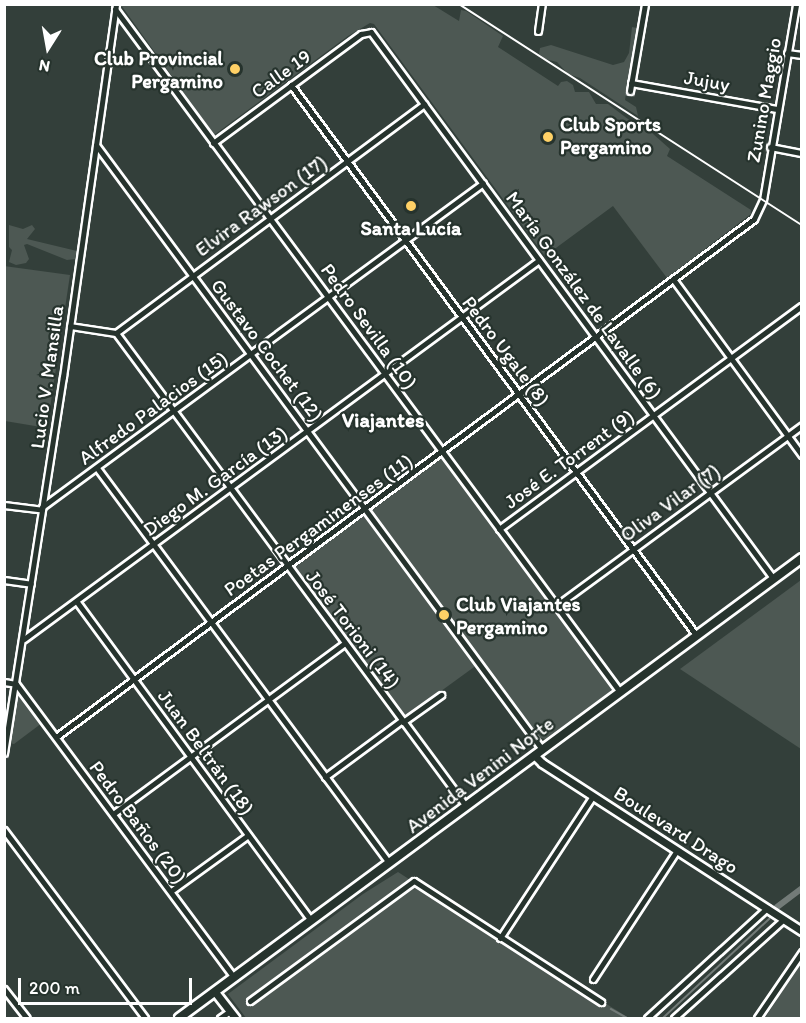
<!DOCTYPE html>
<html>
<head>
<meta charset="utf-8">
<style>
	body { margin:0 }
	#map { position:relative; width:806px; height:1023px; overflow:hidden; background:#333f3a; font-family:Itim,sans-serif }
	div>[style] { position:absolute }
	.green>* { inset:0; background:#4d5853 }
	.stream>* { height:1.5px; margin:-0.75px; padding:0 0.75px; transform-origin:0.75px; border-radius:0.75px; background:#737b78 }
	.canal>* { height:6px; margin:-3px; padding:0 3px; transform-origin:3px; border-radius:3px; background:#737b78 }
	.roads { filter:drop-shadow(2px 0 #fff) drop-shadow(-2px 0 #fff) drop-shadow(0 2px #fff) drop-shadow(0 -2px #fff) }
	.minor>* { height:5px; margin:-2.5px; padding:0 2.5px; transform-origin:2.5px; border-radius:2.5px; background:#26332d }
	.secondary>* { height:7px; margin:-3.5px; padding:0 3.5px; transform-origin:3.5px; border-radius:3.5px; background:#26332d }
	.trunk>* { height:8px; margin:-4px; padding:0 4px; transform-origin:4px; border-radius:4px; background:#26332d }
	.rail>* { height:1.5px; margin:-0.75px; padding:0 0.75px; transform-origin:0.75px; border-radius:0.75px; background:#fff }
	.dots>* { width:16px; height:16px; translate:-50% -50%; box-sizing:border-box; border:3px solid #26332d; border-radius:50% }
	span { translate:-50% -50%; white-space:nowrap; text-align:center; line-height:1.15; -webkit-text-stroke:4.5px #26332d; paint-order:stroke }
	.poi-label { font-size:20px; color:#fff; font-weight:700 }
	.right { translate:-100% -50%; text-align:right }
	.left { translate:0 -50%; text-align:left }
	.street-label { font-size:20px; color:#fff }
	.neighbourhood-label { font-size:21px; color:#fff; font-weight:700 }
	.frame { position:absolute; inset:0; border:6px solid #fff; pointer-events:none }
	.north { position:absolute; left:18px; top:18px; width:60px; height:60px; -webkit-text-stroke:4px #26332d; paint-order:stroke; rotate:191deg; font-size:16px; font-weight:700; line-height:24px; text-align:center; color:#fff }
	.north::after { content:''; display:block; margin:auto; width:21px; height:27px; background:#fff; clip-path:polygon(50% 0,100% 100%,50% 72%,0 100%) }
	.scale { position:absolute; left:18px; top:978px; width:174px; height:27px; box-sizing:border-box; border:3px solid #fff; border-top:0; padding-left:8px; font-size:18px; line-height:21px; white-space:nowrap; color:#fff; -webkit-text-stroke:4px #26332d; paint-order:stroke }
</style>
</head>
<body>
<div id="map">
	<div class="green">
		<i style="clip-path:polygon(121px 5px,433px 5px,459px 21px,461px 10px,466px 11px,503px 36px,498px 47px,558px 86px,561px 82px,567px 81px,573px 85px,575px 92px,589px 92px,596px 104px,608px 104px,636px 125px,652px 133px,670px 149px,667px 156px,751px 210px,751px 214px,667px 278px,613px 206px,545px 256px,374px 24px,370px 23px,348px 36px,214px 135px)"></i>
		<i style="clip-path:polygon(632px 27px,637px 28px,625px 100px,636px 107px,638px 116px,580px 78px,568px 74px,557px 62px,545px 59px,539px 54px,540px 48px,551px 45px,613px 65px,624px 62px,629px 53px)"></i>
		<i style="clip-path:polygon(9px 225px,23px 229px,32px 225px,35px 229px,27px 239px,77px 251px,75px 259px,67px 260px,27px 244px,24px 245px,29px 259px,26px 263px,16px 265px,9px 262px,12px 250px,9px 247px)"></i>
		<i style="clip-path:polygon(4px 266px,70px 275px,47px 428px,5px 421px)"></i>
		<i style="clip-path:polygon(438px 458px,445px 459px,612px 686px,610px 692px,545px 739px,537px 737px,481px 662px,404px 718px,293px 568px,295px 564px)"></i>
		<i style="clip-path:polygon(801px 580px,801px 749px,680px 669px)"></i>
		<i style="clip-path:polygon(20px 694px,42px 723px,14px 744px,9px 743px,16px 696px)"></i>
		<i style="clip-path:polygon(398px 872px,500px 938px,629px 1018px,246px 1018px,228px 994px,363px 894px)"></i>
		<i style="clip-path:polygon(801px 962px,801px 1018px,765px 1018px)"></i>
	</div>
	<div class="stream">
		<i style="left:611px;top:1009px;width:18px;rotate:29deg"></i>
		<i style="left:663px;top:1018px;width:145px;rotate:-43deg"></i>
	</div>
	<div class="canal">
		<i style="left:777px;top:907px;width:31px;rotate:-37deg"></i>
	</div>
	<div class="roads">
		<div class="minor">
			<i style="left:115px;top:9px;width:849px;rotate:53.52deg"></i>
			<i style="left:538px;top:31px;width:27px;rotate:-82deg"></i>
			<i style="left:787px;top:53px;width:15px;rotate:8deg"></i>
			<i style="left:631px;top:83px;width:148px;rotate:10.1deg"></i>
			<i style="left:291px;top:85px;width:683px;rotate:53.63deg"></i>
			<i style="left:630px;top:91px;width:88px;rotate:-80.2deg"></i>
			<i style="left:213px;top:143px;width:184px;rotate:-36.4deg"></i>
			<i style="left:361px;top:34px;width:10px;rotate:-11deg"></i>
			<i style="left:371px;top:32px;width:678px;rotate:53.64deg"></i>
			<i style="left:96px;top:145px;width:751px;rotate:53.56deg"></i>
			<i style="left:770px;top:147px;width:33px;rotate:11deg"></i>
			<i style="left:673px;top:279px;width:218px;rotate:53.8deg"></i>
			<i style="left:70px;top:326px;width:47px;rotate:8.7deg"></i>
			<i style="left:116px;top:333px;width:588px;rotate:53.5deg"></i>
			<i style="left:116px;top:333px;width:384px;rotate:-36.6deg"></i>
			<i style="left:97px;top:468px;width:491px;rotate:53.5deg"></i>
			<i style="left:4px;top:505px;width:38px;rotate:7deg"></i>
			<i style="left:42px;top:507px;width:547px;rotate:-36.3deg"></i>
			<i style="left:499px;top:529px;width:376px;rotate:-36.4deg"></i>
			<i style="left:4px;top:580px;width:27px;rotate:8deg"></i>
			<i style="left:77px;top:602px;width:395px;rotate:53.7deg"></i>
			<i style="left:556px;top:606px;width:305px;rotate:-36.3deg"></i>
			<i style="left:24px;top:639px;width:639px;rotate:-36.35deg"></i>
			<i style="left:4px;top:682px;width:12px;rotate:9deg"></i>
			<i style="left:16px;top:684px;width:366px;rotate:53.4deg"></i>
			<i style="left:403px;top:722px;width:47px;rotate:-35.4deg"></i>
			<i style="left:56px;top:737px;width:869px;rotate:-36.58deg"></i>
			<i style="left:754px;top:219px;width:21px;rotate:-65deg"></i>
			<i style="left:763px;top:200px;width:199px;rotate:-80.4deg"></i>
			<i style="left:4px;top:753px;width:381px;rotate:-81.1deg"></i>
			<i style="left:63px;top:377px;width:377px;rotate:-81.9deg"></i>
			<i style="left:325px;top:777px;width:96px;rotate:-36.5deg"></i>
			<i style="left:113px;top:814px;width:288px;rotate:-36.4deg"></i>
			<i style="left:4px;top:830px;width:235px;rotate:53.1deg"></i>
			<i style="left:171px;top:891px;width:95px;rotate:-36deg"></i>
			<i style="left:500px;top:938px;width:170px;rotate:-56.8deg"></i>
			<i style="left:593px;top:979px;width:154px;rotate:-56.9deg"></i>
			<i style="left:4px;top:989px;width:37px;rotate:52deg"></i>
			<i style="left:250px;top:1001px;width:203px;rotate:-36.2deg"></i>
			<i style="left:414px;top:881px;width:223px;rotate:32.9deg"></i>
			<i style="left:220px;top:1018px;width:12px;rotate:-35deg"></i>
			<i style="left:647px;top:1018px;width:163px;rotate:-42.5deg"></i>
			<i style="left:674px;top:1018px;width:148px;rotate:-42deg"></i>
			<i style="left:757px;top:1018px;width:80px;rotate:-55.7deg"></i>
		</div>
		<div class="secondary">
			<i style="left:534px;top:755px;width:11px;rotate:45deg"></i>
			<i style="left:542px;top:763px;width:310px;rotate:32.9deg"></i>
			<i style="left:215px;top:992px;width:33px;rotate:52deg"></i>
		</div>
		<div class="trunk">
			<i style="left:179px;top:1018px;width:774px;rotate:-36.44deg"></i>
		</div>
	</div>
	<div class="rail">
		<i style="left:459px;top:4px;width:408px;rotate:32.8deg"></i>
	</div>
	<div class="dots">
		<i style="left:235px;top:69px;background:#ffd166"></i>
		<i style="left:548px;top:137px;background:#ffd166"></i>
		<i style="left:411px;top:206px;background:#ffd166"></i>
		<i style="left:444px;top:615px;background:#ffd166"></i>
	</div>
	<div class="poi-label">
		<span class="right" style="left:223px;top:70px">Club Provincial<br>Pergamino</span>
		<span class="left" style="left:560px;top:136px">Club Sports<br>Pergamino</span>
		<span style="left:411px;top:228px">Santa Lucía</span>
		<span class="left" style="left:456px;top:616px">Club Viajantes<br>Pergamino</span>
	</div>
	<div class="street-label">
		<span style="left:281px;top:74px;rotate:-36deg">Calle 19</span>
		<span style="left:707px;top:81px;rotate:10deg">Jujuy</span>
		<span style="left:764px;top:100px;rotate:-80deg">Zunino Maggio</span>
		<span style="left:261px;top:206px;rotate:-36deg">Elvira Rawson (17)</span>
		<span style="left:584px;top:295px;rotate:54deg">María González de Lavalle (6)</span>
		<span style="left:369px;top:326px;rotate:54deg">Pedro Sevilla (10)</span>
		<span style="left:267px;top:350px;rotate:53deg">Gustavo Cochet (12)</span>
		<span style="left:506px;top:351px;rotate:53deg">Pedro Ugale (8)</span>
		<span style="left:47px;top:377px;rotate:-82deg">Lucio V. Mansilla</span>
		<span style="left:153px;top:408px;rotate:-36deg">Alfredo Palacios (15)</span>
		<span style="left:569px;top:459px;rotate:-36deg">José E. Torrent (9)</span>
		<span style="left:215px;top:481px;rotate:-36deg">Diego M. García (13)</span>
		<span style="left:670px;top:503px;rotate:-36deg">Oliva Vilar (7)</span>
		<span style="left:318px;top:525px;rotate:-36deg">Poetas Pergaminenses (11)</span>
		<span style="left:353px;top:629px;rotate:53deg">José Torioni (14)</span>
		<span style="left:206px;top:752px;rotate:54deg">Juan Beltrán (18)</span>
		<span style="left:480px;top:775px;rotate:-37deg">Avenida Venini Norte</span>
		<span style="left:138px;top:822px;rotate:53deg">Pedro Baños (20)</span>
		<span style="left:676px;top:830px;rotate:33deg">Boulevard Drago</span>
	</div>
	<div class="neighbourhood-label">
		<span style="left:383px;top:420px">Viajantes</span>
	</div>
	<div class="frame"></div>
	<div class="north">N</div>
	<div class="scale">200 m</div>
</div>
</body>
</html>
